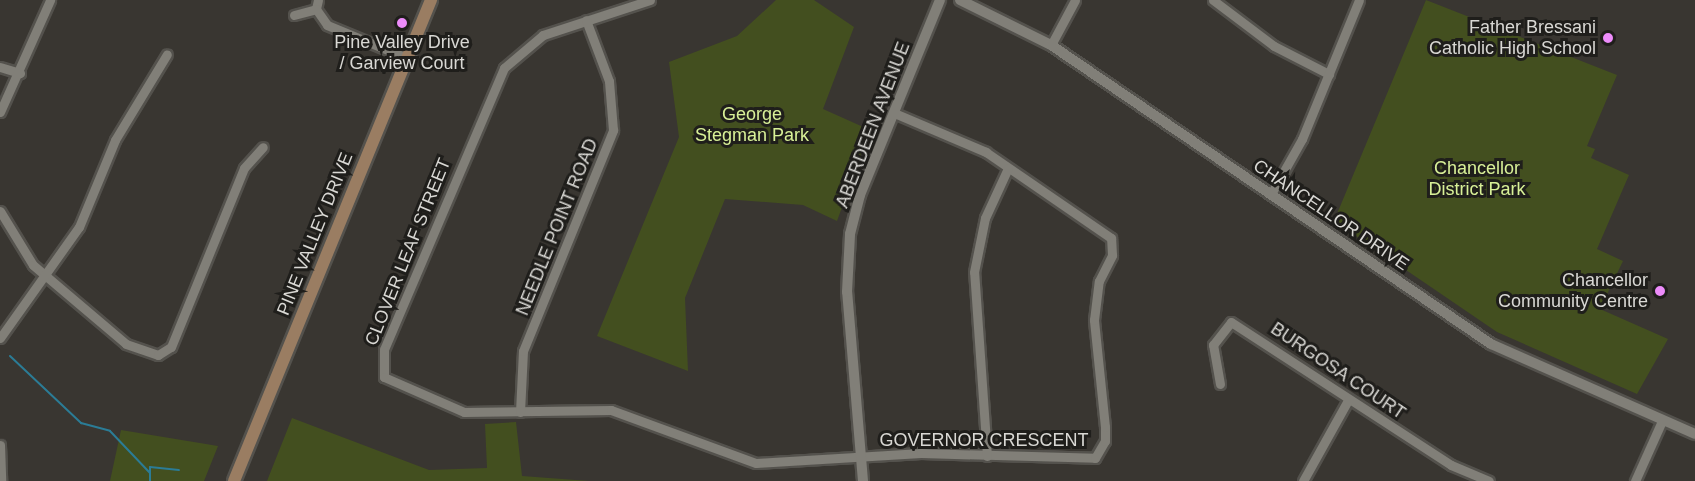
<!DOCTYPE html>
<html>
<head>
<meta charset="utf-8">
<style>
	body { margin:0 }
	#map { position:relative; width:1695px; height:481px; overflow:hidden; background:#393631; font-family:Arial,sans-serif }
	div>[style] { position:absolute }
	.green>* { inset:0; background:#434f1f }
	.stream>* { height:2px; margin:-1px; padding:0 1px; transform-origin:1px; border-radius:1px; background:#2b7c96 }
	.roads { filter:drop-shadow(2px 0 #54524d) drop-shadow(-2px 0 #54524d) drop-shadow(0 2px #54524d) drop-shadow(0 -2px #54524d) }
	.minor>* { height:9px; margin:-4.5px; padding:0 4.5px; transform-origin:4.5px; border-radius:4.5px; background:#817f78 }
	.tertiary>* { height:10px; margin:-5px; padding:0 5px; transform-origin:5px; border-radius:5px; background:#817f78 }
	.secondary>* { height:12px; margin:-6px; padding:0 6px; transform-origin:6px; border-radius:6px; background:#9a7d62 }
	.dots>* { width:16px; height:16px; translate:-50% -50%; box-sizing:border-box; border:3px solid #1f1e1b; border-radius:50% }
	span { translate:-50% -50%; white-space:nowrap; text-align:center; line-height:1.15; -webkit-text-stroke:6px #1f1e1b; paint-order:stroke }
	.poi-label { font-size:18px; color:#d9d8d4 }
	.right { translate:-100% -50%; text-align:right }
	.park-label { font-size:18px; color:#d8f097 }
	.street-label { font-size:18px; color:#d9d8d4 }
</style>
</head>
<body>
<div id="map">
	<div class="green">
		<i style="clip-path:polygon(776px 0,814px 0,854px 27px,823px 109px,870px 130px,837px 221px,803px 205px,725px 199px,685px 298px,688px 371px,597px 336px,679px 137px,669px 62px,737px 36px)"></i>
		<i style="clip-path:polygon(1426px 0,1617px 75px,1587px 146px,1595px 149px,1591px 158px,1629px 175px,1597px 249px,1623px 261px,1600px 309px,1668px 339px,1637px 394px,1497px 332px,1334px 221px)"></i>
		<i style="clip-path:polygon(292px 418px,429px 470px,487px 468px,485px 424px,516px 422px,522px 476px,589px 481px,267px 481px)"></i>
		<i style="clip-path:polygon(121px 430px,218px 446px,204px 481px,110px 481px)"></i>
	</div>
	<div class="stream">
		<i style="left:10px;top:356px;width:98px;rotate:43.3deg"></i>
		<i style="left:81px;top:423px;width:30px;rotate:15deg"></i>
		<i style="left:110px;top:431px;width:58px;rotate:46.4deg"></i>
		<i style="left:150px;top:481px;width:14px;rotate:-90deg"></i>
		<i style="left:150px;top:467px;width:29px;rotate:6deg"></i>
	</div>
	<div class="roads">
		<div class="minor">
			<i style="left:318px;top:0;width:9px;rotate:103deg"></i>
			<i style="left:316px;top:9px;width:19px;rotate:55deg"></i>
			<i style="left:327px;top:25px;width:87px;rotate:22.4deg"></i>
			<i style="left:650px;top:0;width:113px;rotate:161.9deg"></i>
			<i style="left:543px;top:35px;width:51px;rotate:139.8deg"></i>
			<i style="left:504px;top:68px;width:306px;rotate:113.1deg"></i>
			<i style="left:384px;top:350px;width:27px;rotate:90deg"></i>
			<i style="left:384px;top:377px;width:87px;rotate:23.6deg"></i>
			<i style="left:464px;top:412px;width:147px;rotate:-0.8deg"></i>
			<i style="left:611px;top:410px;width:154px;rotate:20.1deg"></i>
			<i style="left:756px;top:463px;width:165px;rotate:-3.5deg"></i>
			<i style="left:921px;top:453px;width:174px;rotate:1.6deg"></i>
			<i style="left:1095px;top:458px;width:20px;rotate:-60deg"></i>
			<i style="left:1105px;top:441px;width:14px;rotate:-90deg"></i>
			<i style="left:1105px;top:427px;width:108px;rotate:-95.9deg"></i>
			<i style="left:1094px;top:320px;width:39px;rotate:-83deg"></i>
			<i style="left:1099px;top:281px;width:29px;rotate:-63deg"></i>
			<i style="left:1112px;top:255px;width:17px;rotate:-93deg"></i>
			<i style="left:1111px;top:238px;width:152px;rotate:-145.5deg"></i>
			<i style="left:986px;top:152px;width:100px;rotate:-157deg"></i>
			<i style="left:1213px;top:0;width:76px;rotate:37deg"></i>
			<i style="left:1274px;top:46px;width:62px;rotate:27deg"></i>
			<i style="left:294px;top:15px;width:23px;rotate:-15deg"></i>
			<i style="left:1051px;top:45px;width:51px;rotate:-61.9deg"></i>
			<i style="left:0;top:67px;width:21px;rotate:17deg"></i>
			<i style="left:0;top:112px;width:123px;rotate:-65.9deg"></i>
			<i style="left:1271px;top:194px;width:63px;rotate:-60.6deg"></i>
			<i style="left:1302px;top:139px;width:150px;rotate:-67.7deg"></i>
			<i style="left:0;top:211px;width:63px;rotate:58.6deg"></i>
			<i style="left:33px;top:265px;width:122px;rotate:40.3deg"></i>
			<i style="left:126px;top:344px;width:34px;rotate:19deg"></i>
			<i style="left:158px;top:355px;width:15px;rotate:-32deg"></i>
			<i style="left:171px;top:347px;width:193px;rotate:-67.8deg"></i>
			<i style="left:244px;top:168px;width:28px;rotate:-48deg"></i>
			<i style="left:0;top:338px;width:136px;rotate:-54.6deg"></i>
			<i style="left:79px;top:227px;width:94px;rotate:-67.5deg"></i>
			<i style="left:115px;top:140px;width:100px;rotate:-58.8deg"></i>
			<i style="left:1220px;top:384px;width:40px;rotate:-100deg"></i>
			<i style="left:1213px;top:345px;width:29px;rotate:-52deg"></i>
			<i style="left:1231px;top:322px;width:262px;rotate:33deg"></i>
			<i style="left:1451px;top:465px;width:41px;rotate:22.8deg"></i>
			<i style="left:520px;top:412px;width:61px;rotate:-87.2deg"></i>
			<i style="left:523px;top:351px;width:239px;rotate:-67.8deg"></i>
			<i style="left:613px;top:130px;width:49px;rotate:-94.7deg"></i>
			<i style="left:609px;top:81px;width:65px;rotate:-110.7deg"></i>
			<i style="left:0;top:445px;width:36px;rotate:88deg"></i>
			<i style="left:987px;top:456px;width:184px;rotate:-94deg"></i>
			<i style="left:974px;top:272px;width:55px;rotate:-78.5deg"></i>
			<i style="left:985px;top:218px;width:55px;rotate:-65.3deg"></i>
			<i style="left:1303px;top:481px;width:93px;rotate:-60.9deg"></i>
			<i style="left:1635px;top:481px;width:66px;rotate:-65.8deg"></i>
		</div>
		<div class="tertiary">
			<i style="left:960px;top:0;width:102px;rotate:26.3deg"></i>
			<i style="left:1051px;top:45px;width:532px;rotate:34.2deg"></i>
			<i style="left:1491px;top:344px;width:223px;rotate:23.8deg"></i>
			<i style="left:863px;top:481px;width:190px;rotate:-94.8deg"></i>
			<i style="left:847px;top:292px;width:58px;rotate:-87deg"></i>
			<i style="left:850px;top:234px;width:40px;rotate:-75.6deg"></i>
			<i style="left:860px;top:195px;width:211px;rotate:-67.7deg"></i>
		</div>
		<div class="secondary">
			<i style="left:234px;top:481px;width:520px;rotate:-67.73deg"></i>
		</div>
	</div>
	<div class="dots">
		<i style="left:402px;top:23px;background:#ed8cfa"></i>
		<i style="left:1608px;top:38px;background:#ed8cfa"></i>
		<i style="left:1660px;top:291px;background:#ed8cfa"></i>
	</div>
	<div class="poi-label">
		<span class="right" style="left:1596px;top:38px">Father Bressani<br>Catholic High School</span>
		<span style="left:402px;top:53px">Pine Valley Drive<br>/ Garview Court</span>
		<span class="right" style="left:1648px;top:291px">Chancellor<br>Community Centre</span>
	</div>
	<div class="park-label">
		<span style="left:752px;top:125px">George<br>Stegman Park</span>
		<span style="left:1477px;top:179px">Chancellor<br>District Park</span>
	</div>
	<div class="street-label">
		<span style="left:873px;top:125px;rotate:-69deg">ABERDEEN AVENUE</span>
		<span style="left:1331px;top:215px;rotate:34deg">CHANCELLOR DRIVE</span>
		<span style="left:557px;top:227px;rotate:-68deg">NEEDLE POINT ROAD</span>
		<span style="left:315px;top:234px;rotate:-68deg">PINE VALLEY DRIVE</span>
		<span style="left:408px;top:252px;rotate:-68deg">CLOVER LEAF STREET</span>
		<span style="left:1338px;top:371px;rotate:34deg">BURGOSA COURT</span>
		<span style="left:984px;top:440px">GOVERNOR CRESCENT</span>
	</div>
</div>
</body>
</html>
